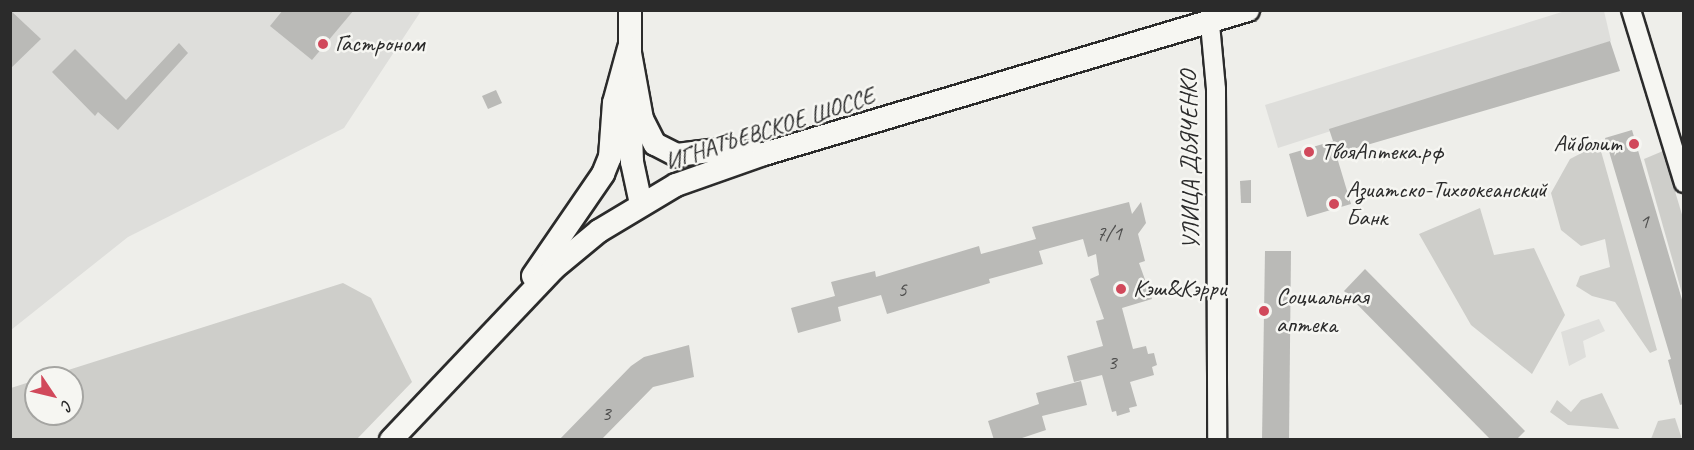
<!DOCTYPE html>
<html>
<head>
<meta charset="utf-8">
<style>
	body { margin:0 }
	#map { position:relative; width:1694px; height:450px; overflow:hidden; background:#eeeeea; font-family:Caveat,sans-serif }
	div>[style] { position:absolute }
	.built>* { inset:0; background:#dededb }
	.green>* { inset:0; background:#cececa }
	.building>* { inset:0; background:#babab7 }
	.roads { filter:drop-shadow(2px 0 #2b2b2b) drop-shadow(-2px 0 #2b2b2b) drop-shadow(0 2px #2b2b2b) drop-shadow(0 -2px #2b2b2b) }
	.minor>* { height:18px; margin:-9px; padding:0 9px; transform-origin:9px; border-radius:9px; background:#f6f6f2 }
	.major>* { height:22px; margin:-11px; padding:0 11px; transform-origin:11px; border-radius:11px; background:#f6f6f2 }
	.dots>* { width:16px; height:16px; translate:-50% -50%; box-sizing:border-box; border:3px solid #f6f6f2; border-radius:50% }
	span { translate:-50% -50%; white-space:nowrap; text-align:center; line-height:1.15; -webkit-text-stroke:5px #f6f6f2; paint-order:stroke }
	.number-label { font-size:21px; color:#4f4f4e }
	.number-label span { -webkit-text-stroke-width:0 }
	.poi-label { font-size:24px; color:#2b2b2b }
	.left { translate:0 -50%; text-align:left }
	.right { translate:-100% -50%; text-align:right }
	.street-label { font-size:24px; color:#2b2b2b }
	.frame { position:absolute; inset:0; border:12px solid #2b2b2b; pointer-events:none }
	.north { position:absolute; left:24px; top:366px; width:60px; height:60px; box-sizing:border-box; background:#f6f6f2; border:2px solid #a5a5a2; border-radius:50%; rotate:125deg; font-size:16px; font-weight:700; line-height:24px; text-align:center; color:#2b2b2b }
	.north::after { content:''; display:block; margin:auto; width:21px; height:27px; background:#d1495b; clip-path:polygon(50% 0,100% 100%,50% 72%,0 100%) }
</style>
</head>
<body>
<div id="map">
	<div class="built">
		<i style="clip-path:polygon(11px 11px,421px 11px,344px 128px,128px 237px,11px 330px)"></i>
		<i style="clip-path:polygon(1565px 11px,1604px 11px,1611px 41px,1278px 148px,1265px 105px)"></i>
		<i style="clip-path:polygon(1599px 319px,1605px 331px,1583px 341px,1586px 357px,1569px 366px,1561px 332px)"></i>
	</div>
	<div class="green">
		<i style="clip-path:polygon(1599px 144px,1657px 350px,1650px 353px,1615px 302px,1592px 296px,1576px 286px,1580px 276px,1610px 267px,1605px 239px,1581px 246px,1561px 230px,1551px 193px,1570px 159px)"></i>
		<i style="clip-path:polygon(1663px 151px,1683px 218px,1683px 297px,1644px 159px)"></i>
		<i style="clip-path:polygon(1480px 208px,1494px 255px,1534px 248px,1565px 315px,1532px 374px,1471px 325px,1419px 234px)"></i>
		<i style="clip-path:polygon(343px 283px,371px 298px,412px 382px,357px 439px,11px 439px,11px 388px,36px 380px,36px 414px,72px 414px,72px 378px,43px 378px)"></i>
		<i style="clip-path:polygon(1602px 393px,1619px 429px,1568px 425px,1550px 412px,1557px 400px,1571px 412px,1581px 400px)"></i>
		<i style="clip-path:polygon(1675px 418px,1682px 439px,1651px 439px,1658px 421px)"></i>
	</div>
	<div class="building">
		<i style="clip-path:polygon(10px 10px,41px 39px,10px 69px)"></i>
		<i style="clip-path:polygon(283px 10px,354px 10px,312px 60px,270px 26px)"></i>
		<i style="clip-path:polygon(1610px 41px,1620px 71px,1336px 154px,1351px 204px,1307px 217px,1289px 154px,1333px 141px,1329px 129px)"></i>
		<i style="clip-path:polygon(179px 43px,188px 53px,118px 130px,98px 112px,95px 116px,52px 72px,75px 49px,126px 100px)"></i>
		<i style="clip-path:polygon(496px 90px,502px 103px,488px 109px,482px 96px)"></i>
		<i style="clip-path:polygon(1632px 130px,1683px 303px,1683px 404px,1680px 405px,1668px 360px,1671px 359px,1605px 138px)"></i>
		<i style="clip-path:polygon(1251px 180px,1251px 203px,1241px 203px,1240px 181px)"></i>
		<i style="clip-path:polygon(1129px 202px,1132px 214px,1141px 202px,1146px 223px,1138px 234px,1145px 261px,1139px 263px,1152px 299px,1122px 308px,1133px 349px,1146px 346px,1148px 354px,1154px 353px,1157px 365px,1152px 367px,1154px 375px,1130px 382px,1137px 406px,1129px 408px,1130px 412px,1117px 416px,1116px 411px,1112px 412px,1102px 375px,1074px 382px,1067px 356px,1103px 346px,1096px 321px,1104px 319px,1090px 279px,1099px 275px,1096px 254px,1088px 257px,1083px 239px,1039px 251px,1043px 264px,989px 279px,990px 283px,887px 314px,881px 295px,838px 307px,841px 321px,798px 333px,791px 308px,835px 296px,831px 282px,875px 271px,876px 277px,979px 246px,981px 254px,1036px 239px,1032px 227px)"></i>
		<i style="clip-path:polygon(1265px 251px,1291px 251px,1289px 440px,1262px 440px)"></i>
		<i style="clip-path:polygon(1365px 269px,1525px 431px,1516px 440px,1491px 440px,1344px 291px)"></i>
		<i style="clip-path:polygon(689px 345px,694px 377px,653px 387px,601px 440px,559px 440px,631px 366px,644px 357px)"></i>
		<i style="clip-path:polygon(1081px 381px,1087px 405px,1042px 416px,1046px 430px,1016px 440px,994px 440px,988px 421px,1039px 404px,1036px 393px)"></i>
	</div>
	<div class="roads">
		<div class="minor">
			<i style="left:1631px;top:10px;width:181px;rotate:73deg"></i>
			<i style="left:1210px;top:24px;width:65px;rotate:84.7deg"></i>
			<i style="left:1216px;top:89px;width:351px;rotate:89.8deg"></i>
		</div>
		<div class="major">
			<i style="left:630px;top:53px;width:67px;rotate:79.7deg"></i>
			<i style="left:642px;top:119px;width:28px;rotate:63deg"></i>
			<i style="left:655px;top:144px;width:25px;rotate:27deg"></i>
			<i style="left:677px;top:155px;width:41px;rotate:-7deg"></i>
			<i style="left:718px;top:150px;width:38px;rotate:5deg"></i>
			<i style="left:630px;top:63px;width:53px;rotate:-90deg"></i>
			<i style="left:630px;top:105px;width:57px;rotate:88deg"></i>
			<i style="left:632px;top:162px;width:43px;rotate:77.9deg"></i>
			<i style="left:533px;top:276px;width:124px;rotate:-55.5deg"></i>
			<i style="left:603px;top:174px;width:18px;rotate:-68deg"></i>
			<i style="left:610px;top:157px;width:54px;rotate:-85.8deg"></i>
			<i style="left:614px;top:103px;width:57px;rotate:-74.7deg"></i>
			<i style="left:391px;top:440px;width:236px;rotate:-46.5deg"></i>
			<i style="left:553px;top:269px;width:60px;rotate:-39.6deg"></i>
			<i style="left:599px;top:231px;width:90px;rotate:-30.9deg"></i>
			<i style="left:676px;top:185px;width:93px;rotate:-19.4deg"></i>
			<i style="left:764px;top:154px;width:505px;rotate:-16.57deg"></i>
		</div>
	</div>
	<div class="dots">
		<i style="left:323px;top:44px;background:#d1495b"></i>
		<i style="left:1634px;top:144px;background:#d1495b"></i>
		<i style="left:1309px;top:152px;background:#d1495b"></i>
		<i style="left:1334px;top:204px;background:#d1495b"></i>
		<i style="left:1121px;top:289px;background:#d1495b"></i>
		<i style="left:1264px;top:311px;background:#d1495b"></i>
	</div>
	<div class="number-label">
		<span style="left:1644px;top:221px">1</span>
		<span style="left:1109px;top:233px">7/1</span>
		<span style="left:902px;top:289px">5</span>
		<span style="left:1112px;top:362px">3</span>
		<span style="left:606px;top:413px">3</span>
	</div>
	<div class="poi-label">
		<span class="left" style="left:335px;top:44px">Гастроном</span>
		<span class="right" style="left:1622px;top:144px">Айболит</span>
		<span class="left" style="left:1321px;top:152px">ТвояАптека.рф</span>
		<span class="left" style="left:1346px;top:204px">Азиатско-Тихоокеанский<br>Банк</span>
		<span class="left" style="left:1133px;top:289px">Кэш&amp;Кэрри</span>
		<span class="left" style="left:1276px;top:311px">Социальная<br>аптека</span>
	</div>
	<div class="street-label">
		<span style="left:770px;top:129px;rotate:-18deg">ИГНАТЬЕВСКОЕ ШОССЕ</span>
		<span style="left:1190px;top:160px;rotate:-91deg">УЛИЦА ДЬЯЧЕНКО</span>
	</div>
	<div class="frame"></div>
	<div class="north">С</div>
</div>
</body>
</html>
